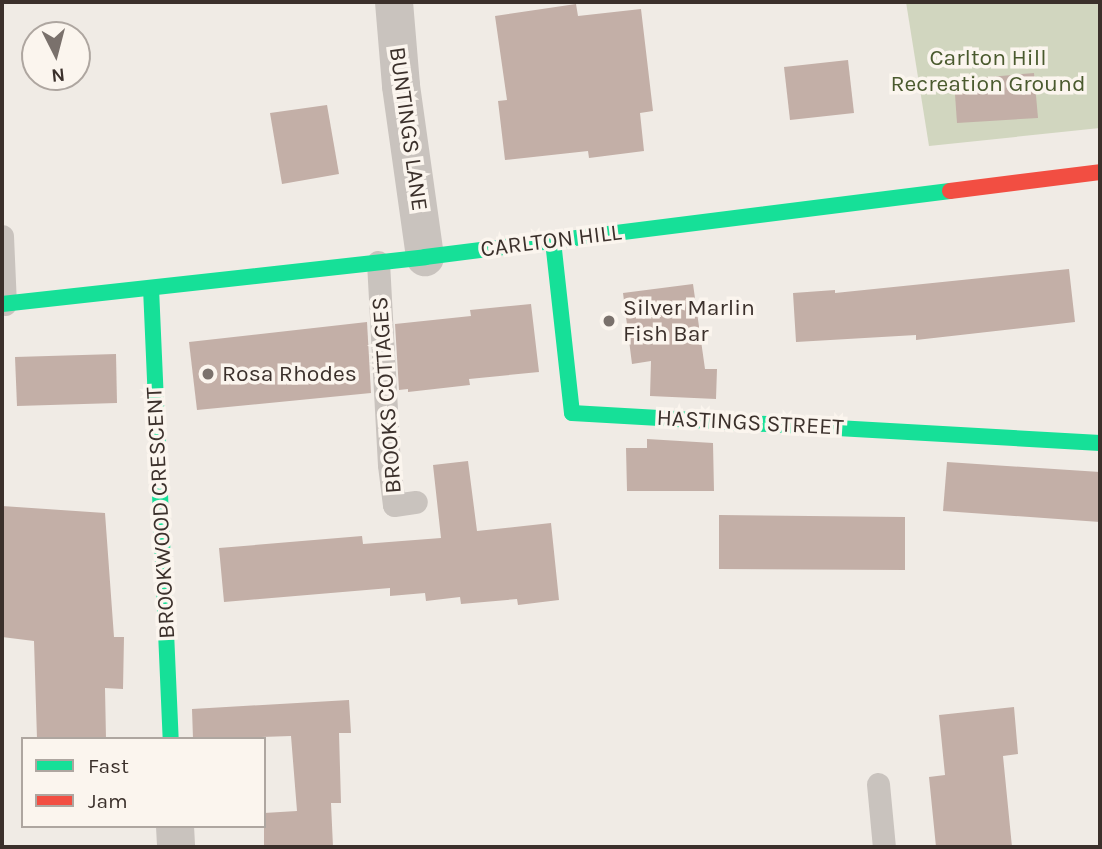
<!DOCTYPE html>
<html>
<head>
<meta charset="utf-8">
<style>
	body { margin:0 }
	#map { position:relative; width:1102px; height:849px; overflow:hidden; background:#f0ebe5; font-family:Karla,sans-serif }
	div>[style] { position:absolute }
	.green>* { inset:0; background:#d1d6bf }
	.building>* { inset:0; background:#c3afa7 }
	.lane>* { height:23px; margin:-11.5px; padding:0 11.5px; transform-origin:11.5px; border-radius:11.5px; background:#c9c3be }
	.street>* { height:38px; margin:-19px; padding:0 19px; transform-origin:19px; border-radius:19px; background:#c9c3be }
	.fast>* { height:16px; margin:-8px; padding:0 8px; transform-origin:8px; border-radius:8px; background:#16e098 }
	.jam>* { height:16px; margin:-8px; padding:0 8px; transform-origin:8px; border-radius:8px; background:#f24e42 }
	.dots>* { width:19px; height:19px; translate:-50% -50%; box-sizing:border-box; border:4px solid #fbf5ee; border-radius:50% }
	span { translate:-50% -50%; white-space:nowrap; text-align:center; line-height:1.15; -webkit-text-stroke:7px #fbf5ee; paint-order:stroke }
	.park-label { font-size:23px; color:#4a5a2e }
	.street-label { font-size:23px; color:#3b302b }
	.poi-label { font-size:23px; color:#3b302b }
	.left { translate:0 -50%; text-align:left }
	.frame { position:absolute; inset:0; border:4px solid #3b302b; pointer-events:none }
	.legend { position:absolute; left:21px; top:737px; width:245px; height:91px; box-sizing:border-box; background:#fbf5ee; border:2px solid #aea6a0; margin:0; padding:9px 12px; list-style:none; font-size:21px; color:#3b302b }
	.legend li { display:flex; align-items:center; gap:14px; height:35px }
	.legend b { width:35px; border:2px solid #aea6a0 }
	.north { position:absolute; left:21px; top:21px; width:70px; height:70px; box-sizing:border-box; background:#fbf5ee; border:2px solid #aea6a0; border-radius:50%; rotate:174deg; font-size:19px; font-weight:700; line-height:28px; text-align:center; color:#3b302b }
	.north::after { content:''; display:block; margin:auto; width:24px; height:32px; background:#7a716c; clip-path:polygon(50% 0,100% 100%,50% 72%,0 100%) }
</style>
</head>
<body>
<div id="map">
	<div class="green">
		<i style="clip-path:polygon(906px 2px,1100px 2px,1100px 128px,929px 146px)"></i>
	</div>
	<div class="building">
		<i style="clip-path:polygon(576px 4px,578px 16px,641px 9px,653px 111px,640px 113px,644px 151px,589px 158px,588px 151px,505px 160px,498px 101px,507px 100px,495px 16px)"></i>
		<i style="clip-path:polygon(848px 60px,854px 113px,790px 120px,784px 67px)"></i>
		<i style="clip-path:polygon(1034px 73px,1038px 118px,957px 123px,954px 80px)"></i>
		<i style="clip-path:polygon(327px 105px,339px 174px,282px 184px,270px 113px)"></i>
		<i style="clip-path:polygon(1069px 269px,1075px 322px,916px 340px,916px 335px,796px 342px,793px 293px,835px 290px,835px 293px)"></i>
		<i style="clip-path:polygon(693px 284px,705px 369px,717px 369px,716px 399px,650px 396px,651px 361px,632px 364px,623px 293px)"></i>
		<i style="clip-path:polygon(531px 304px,539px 372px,469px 379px,470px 385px,408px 392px,408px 389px,399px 390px,395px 324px,471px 316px,470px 310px)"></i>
		<i style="clip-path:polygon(367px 322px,371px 393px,197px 410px,189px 342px)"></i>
		<i style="clip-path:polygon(116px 354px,117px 403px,17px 406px,15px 357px)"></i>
		<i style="clip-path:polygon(647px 439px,713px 443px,714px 491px,627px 491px,626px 448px,647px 448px)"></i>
		<i style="clip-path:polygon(468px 461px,477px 531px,551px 523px,559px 600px,518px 605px,517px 599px,461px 604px,460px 597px,426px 601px,425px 593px,390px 596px,390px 588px,224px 602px,219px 548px,362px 536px,363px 544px,441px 538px,433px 465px)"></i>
		<i style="clip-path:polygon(947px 462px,1100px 472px,1100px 522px,943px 511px)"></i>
		<i style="clip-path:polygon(2px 506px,105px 513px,114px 637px,124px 637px,123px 689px,105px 688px,106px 739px,37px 739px,34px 641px,2px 637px)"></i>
		<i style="clip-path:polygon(719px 515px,905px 517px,905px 570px,719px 569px)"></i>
		<i style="clip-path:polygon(349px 700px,351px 733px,339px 733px,341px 803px,331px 803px,333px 847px,264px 847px,264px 813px,297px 811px,291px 736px,193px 739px,192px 709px)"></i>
		<i style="clip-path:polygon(1014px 707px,1018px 754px,1003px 756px,1012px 847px,936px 847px,929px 777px,945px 775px,939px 715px)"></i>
	</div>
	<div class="lane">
		<i style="left:2px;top:236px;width:68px;rotate:87.5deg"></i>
		<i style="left:378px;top:262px;width:203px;rotate:86.9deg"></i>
		<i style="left:389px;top:465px;width:40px;rotate:82.9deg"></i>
		<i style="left:394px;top:505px;width:22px;rotate:-8deg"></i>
		<i style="left:878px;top:784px;width:63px;rotate:84.6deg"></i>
	</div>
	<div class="street">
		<i style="left:394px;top:2px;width:84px;rotate:85.2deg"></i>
		<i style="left:401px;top:86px;width:173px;rotate:82deg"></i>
		<i style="left:175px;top:826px;width:21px;rotate:87deg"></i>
	</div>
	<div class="fast">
		<i style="left:553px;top:241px;width:173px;rotate:83.7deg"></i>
		<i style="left:572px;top:413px;width:529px;rotate:3.25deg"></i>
		<i style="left:151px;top:288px;width:451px;rotate:87.5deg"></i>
		<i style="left:2px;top:304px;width:426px;rotate:-6.3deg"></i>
		<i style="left:425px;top:257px;width:529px;rotate:-7.17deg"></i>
	</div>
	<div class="jam">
		<i style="left:950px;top:191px;width:151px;rotate:-7.2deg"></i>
	</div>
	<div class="dots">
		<i style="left:609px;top:321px;background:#7a716c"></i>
		<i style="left:208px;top:374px;background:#7a716c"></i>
	</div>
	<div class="park-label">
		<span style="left:988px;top:71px">Carlton Hill<br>Recreation Ground</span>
	</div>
	<div class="street-label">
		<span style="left:408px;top:129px;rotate:82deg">BUNTINGS LANE</span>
		<span style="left:551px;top:241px;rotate:-7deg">CARLTON HILL</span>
		<span style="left:387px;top:395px;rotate:-94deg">BROOKS COTTAGES</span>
		<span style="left:750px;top:423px;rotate:3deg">HASTINGS STREET</span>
		<span style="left:161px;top:513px;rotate:-93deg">BROOKWOOD CRESCENT</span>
	</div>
	<div class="poi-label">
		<span class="left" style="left:623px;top:321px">Silver Marlin<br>Fish Bar</span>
		<span class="left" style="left:222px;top:374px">Rosa Rhodes</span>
	</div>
	<div class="frame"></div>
	<ul class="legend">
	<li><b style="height:9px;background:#16e098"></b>Fast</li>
	<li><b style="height:9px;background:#f24e42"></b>Jam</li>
	</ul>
	<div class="north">N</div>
</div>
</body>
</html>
